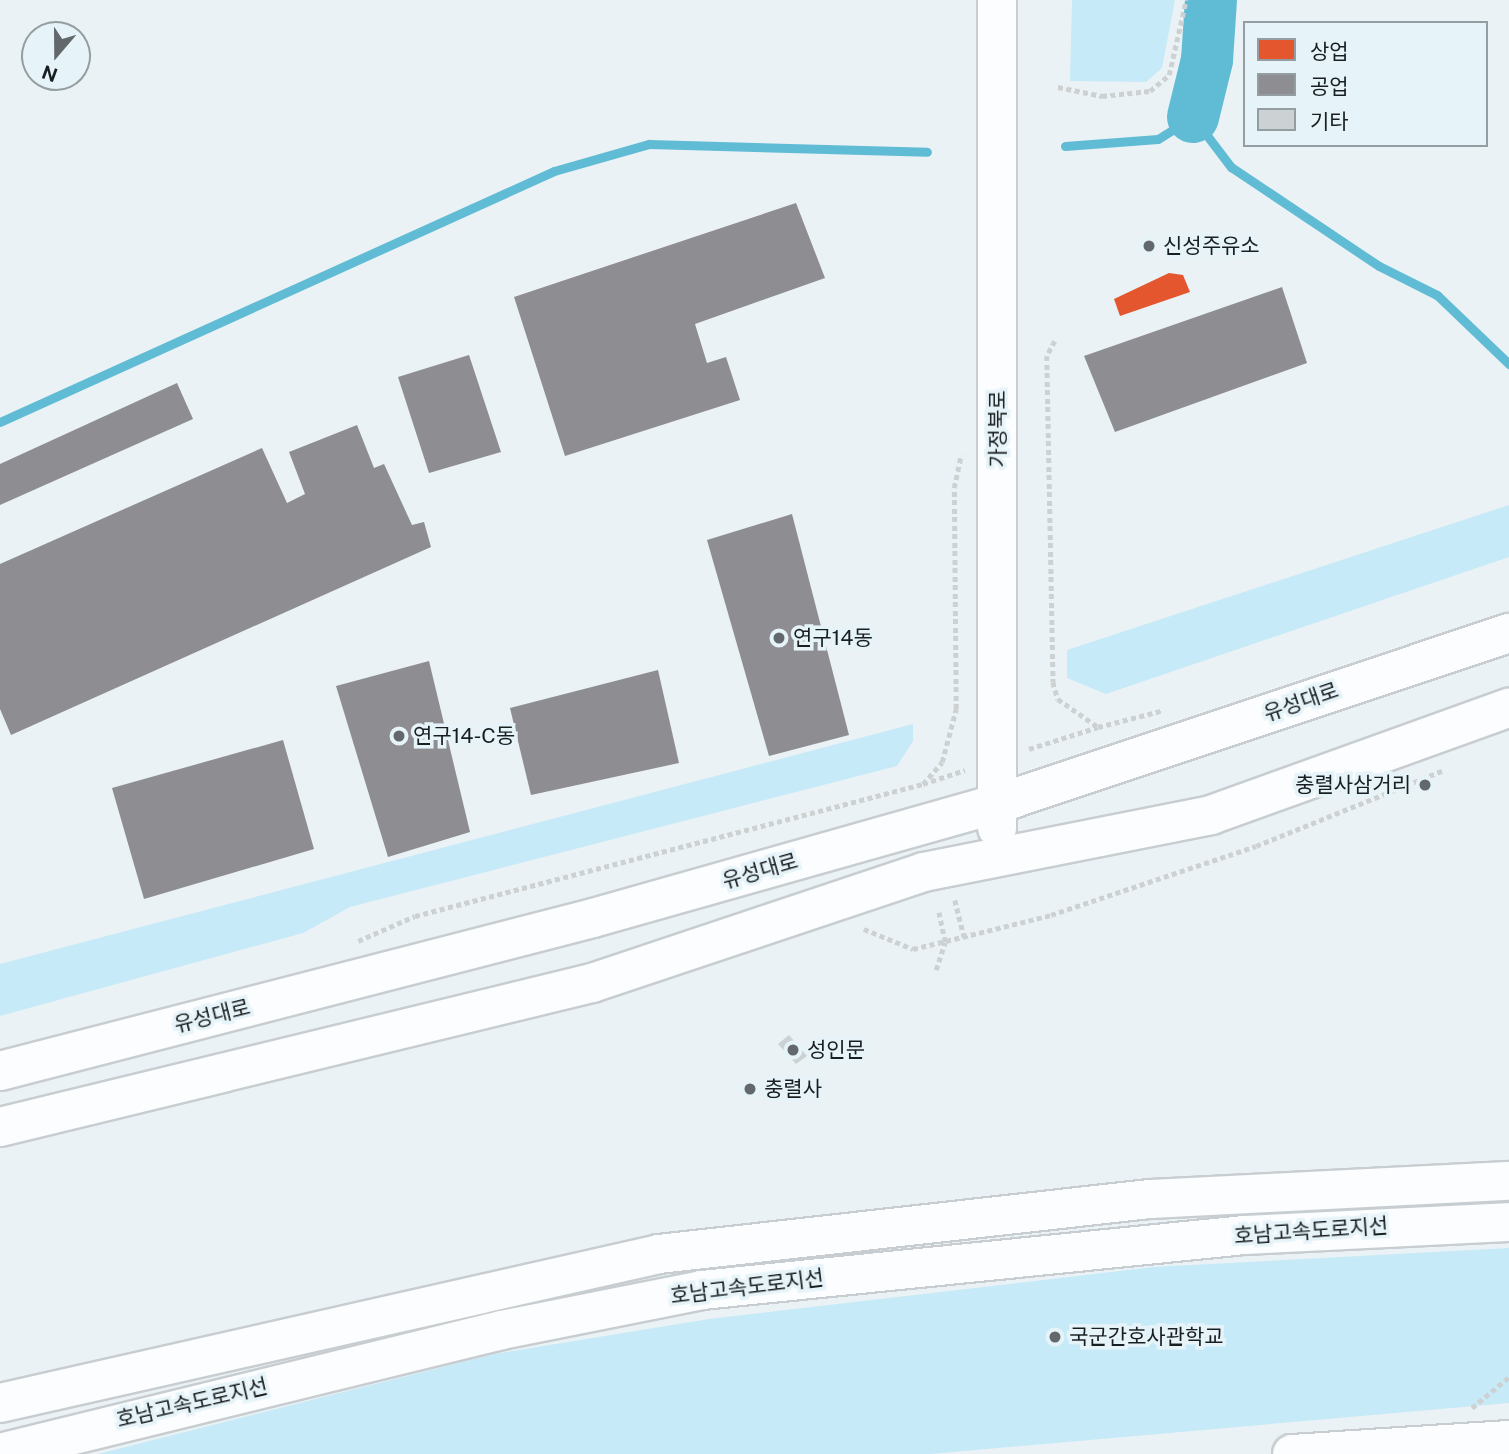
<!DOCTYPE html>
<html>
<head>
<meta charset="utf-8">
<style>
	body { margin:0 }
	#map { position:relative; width:1509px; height:1454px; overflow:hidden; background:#eaf2f5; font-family:"Public Sans","Noto Sans KR",sans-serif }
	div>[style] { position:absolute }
	.green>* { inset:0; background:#c6eaf7 }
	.shops>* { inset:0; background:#e4572e }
	.industry>* { inset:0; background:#8d8d92 }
	.stream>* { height:9px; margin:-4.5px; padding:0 4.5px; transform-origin:4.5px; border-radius:4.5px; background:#60bbd5 }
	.river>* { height:52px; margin:-26px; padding:0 26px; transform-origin:26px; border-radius:26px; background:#60bbd5 }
	.building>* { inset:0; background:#ccd2d4 }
	.path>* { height:4.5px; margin-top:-2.25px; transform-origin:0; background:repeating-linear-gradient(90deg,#cdd1d2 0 5px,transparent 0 8.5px) }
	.roads { filter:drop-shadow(2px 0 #c7cdd0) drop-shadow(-2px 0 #c7cdd0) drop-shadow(0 2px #c7cdd0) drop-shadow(0 -2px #c7cdd0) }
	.minor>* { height:38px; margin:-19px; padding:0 19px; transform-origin:19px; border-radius:19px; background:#fcfdfe }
	.major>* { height:38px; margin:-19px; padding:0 19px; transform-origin:19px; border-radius:19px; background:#fcfdfe }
	.highway>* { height:38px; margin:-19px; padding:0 19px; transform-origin:19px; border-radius:19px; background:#fcfdfe }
	.dots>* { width:19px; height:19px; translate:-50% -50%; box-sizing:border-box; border:4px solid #e6f4f9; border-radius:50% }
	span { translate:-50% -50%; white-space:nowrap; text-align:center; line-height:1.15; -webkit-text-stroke:7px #e6f4f9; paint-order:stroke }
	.poi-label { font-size:21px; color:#191e20 }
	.left { translate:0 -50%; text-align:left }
	.right { translate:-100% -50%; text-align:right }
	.street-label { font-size:21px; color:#191e20 }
	.legend { position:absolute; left:1243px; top:21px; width:245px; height:126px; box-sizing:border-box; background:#e6f4f9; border:2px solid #949ea2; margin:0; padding:9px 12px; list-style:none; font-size:21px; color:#191e20 }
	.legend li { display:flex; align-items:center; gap:14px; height:35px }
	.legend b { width:35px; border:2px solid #949ea2 }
	.north { position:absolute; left:21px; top:21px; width:70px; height:70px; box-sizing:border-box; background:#e6f4f9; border:2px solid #949ea2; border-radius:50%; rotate:200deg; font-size:19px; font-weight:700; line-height:28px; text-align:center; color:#191e20 }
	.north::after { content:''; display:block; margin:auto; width:24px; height:32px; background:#62686b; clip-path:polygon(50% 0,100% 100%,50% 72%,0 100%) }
</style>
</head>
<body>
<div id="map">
	<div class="green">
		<i style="clip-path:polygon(1072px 0,1175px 0,1162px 68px,1146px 82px,1070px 81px)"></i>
		<i style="clip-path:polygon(1509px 505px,1509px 557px,1106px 694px,1067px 678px,1067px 650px)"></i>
		<i style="clip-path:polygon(913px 724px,913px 741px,897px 766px,350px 907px,303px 933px,0 1016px,0 964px)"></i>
		<i style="clip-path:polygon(1509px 1248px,1509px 1403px,930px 1454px,98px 1454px,494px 1354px,709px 1319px,1154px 1267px)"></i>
	</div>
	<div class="shops">
		<i style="clip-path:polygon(1169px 273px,1183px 275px,1190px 292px,1120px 316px,1114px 299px)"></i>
	</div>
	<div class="industry">
		<i style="clip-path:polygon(796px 203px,825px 278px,695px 324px,707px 363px,726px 357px,740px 400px,565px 456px,514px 297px)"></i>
		<i style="clip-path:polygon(1282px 287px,1307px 363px,1115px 432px,1084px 356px)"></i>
		<i style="clip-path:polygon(469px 355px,501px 452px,429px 473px,398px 377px)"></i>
		<i style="clip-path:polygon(177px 383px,193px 419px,0 505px,0 464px)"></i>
		<i style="clip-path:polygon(357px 425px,374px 468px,384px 464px,412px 525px,424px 522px,431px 547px,11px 735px,0 709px,0 564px,262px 448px,287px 503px,305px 494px,289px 452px)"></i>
		<i style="clip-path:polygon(792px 514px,849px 735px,769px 756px,707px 540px)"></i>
		<i style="clip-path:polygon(429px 661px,470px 832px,388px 857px,336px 686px)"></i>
		<i style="clip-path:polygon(658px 670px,679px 763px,531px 795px,510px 708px)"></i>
		<i style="clip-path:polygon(283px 740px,314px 849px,144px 899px,112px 788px)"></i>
	</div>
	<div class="stream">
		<i style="left:1065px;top:146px;width:93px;rotate:-4.3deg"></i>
		<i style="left:1158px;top:139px;width:41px;rotate:-32.2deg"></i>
		<i style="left:1193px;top:117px;width:63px;rotate:52.8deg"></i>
		<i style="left:1231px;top:167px;width:178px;rotate:33.8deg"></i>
		<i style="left:1379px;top:266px;width:65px;rotate:26.6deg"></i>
		<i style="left:1437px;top:295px;width:100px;rotate:43.8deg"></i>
		<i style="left:0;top:422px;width:608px;rotate:-24.37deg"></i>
		<i style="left:554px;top:171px;width:99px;rotate:-15.9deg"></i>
		<i style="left:649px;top:144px;width:278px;rotate:1.6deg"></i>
	</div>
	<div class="river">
		<i style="left:1193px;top:117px;width:59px;rotate:-76.2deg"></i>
		<i style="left:1207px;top:60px;width:60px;rotate:-86.2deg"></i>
	</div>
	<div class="building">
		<i style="clip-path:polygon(789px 1035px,807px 1056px,796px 1064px,778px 1044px)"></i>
	</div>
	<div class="path">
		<i style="left:1058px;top:87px;width:45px;rotate:11.6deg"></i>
		<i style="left:1102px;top:96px;width:48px;rotate:-5.9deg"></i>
		<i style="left:1150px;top:91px;width:25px;rotate:-40deg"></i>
		<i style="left:1169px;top:75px;width:77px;rotate:-77.2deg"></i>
		<i style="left:1055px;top:341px;width:17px;rotate:118deg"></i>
		<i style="left:1047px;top:356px;width:326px;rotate:88.9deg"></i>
		<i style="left:1053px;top:682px;width:18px;rotate:74deg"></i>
		<i style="left:1058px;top:699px;width:49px;rotate:35deg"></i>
		<i style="left:1098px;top:727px;width:65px;rotate:-14.3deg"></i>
		<i style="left:1029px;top:749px;width:72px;rotate:-17.7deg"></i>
		<i style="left:923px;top:784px;width:44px;rotate:-18.4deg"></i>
		<i style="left:955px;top:900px;width:38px;rotate:76deg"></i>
		<i style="left:864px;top:929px;width:53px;rotate:22.2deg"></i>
		<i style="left:913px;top:949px;width:142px;rotate:-13.8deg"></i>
		<i style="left:1051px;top:915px;width:216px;rotate:-18.6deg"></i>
		<i style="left:1256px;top:846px;width:203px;rotate:-22deg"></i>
		<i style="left:358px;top:941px;width:62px;rotate:-23.7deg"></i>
		<i style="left:415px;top:916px;width:525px;rotate:-14.57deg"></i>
		<i style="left:923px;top:784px;width:29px;rotate:-49deg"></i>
		<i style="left:942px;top:762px;width:55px;rotate:-75.2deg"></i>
		<i style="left:956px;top:709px;width:221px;rotate:-90.5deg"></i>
		<i style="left:954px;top:488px;width:34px;rotate:-78deg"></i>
		<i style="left:936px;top:970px;width:29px;rotate:-72deg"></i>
		<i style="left:945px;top:942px;width:30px;rotate:-102deg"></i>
		<i style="left:1472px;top:1408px;width:48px;rotate:-40deg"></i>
	</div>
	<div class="roads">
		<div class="minor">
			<i style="left:1292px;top:1454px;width:217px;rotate:-3.7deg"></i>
		</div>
		<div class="major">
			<i style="left:997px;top:0;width:828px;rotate:90deg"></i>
			<i style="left:0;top:1071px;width:612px;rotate:-14.47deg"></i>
			<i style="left:593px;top:918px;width:420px;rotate:-15.8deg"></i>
			<i style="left:997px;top:804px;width:540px;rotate:-18.47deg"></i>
			<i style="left:0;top:1127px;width:609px;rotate:-13.67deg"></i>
			<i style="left:592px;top:983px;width:350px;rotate:-18.5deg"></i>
			<i style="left:924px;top:872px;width:293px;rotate:-11.2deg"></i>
			<i style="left:1211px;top:815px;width:317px;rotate:-19.8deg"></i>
		</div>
		<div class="highway">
			<i style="left:0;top:1403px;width:676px;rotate:-12.74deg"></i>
			<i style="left:659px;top:1254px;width:494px;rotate:-6.4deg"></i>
			<i style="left:1150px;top:1199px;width:359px;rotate:-2.9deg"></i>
			<i style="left:0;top:1453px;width:517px;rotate:-13.77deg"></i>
			<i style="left:502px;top:1330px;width:204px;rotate:-11.3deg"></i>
			<i style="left:702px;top:1290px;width:545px;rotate:-5.79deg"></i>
			<i style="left:1244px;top:1235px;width:265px;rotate:-2.8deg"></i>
		</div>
	</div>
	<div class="dots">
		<i style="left:1149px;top:246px;background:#62686b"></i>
		<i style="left:779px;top:638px;background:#62686b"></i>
		<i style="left:399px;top:736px;background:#62686b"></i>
		<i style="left:1425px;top:785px;background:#62686b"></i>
		<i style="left:793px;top:1050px;background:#62686b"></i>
		<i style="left:750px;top:1089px;background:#62686b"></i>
		<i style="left:1055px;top:1337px;background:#62686b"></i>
	</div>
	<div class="poi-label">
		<span class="left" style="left:1163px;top:246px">신성주유소</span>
		<span class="left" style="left:793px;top:638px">연구14동</span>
		<span class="left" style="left:413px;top:736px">연구14-C동</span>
		<span class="right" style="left:1411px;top:785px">충렬사삼거리</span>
		<span class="left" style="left:807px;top:1050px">성인문</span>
		<span class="left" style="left:764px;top:1089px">충렬사</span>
		<span class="left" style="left:1069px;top:1337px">국군간호사관학교</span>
	</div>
	<div class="street-label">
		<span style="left:998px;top:429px;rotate:-90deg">가정북로</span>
		<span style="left:1301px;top:702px;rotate:-19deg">유성대로</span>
		<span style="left:760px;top:871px;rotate:-16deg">유성대로</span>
		<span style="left:212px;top:1016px;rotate:-14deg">유성대로</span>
		<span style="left:1311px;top:1231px;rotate:-4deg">호남고속도로지선</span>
		<span style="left:747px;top:1287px;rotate:-7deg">호남고속도로지선</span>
		<span style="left:192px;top:1403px;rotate:-13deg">호남고속도로지선</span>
	</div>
	<ul class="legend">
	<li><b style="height:19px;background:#e4572e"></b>상업</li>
	<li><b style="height:19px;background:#8d8d92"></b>공업</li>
	<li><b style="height:19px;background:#ccd2d4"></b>기타</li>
	</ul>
	<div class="north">N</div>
</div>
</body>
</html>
